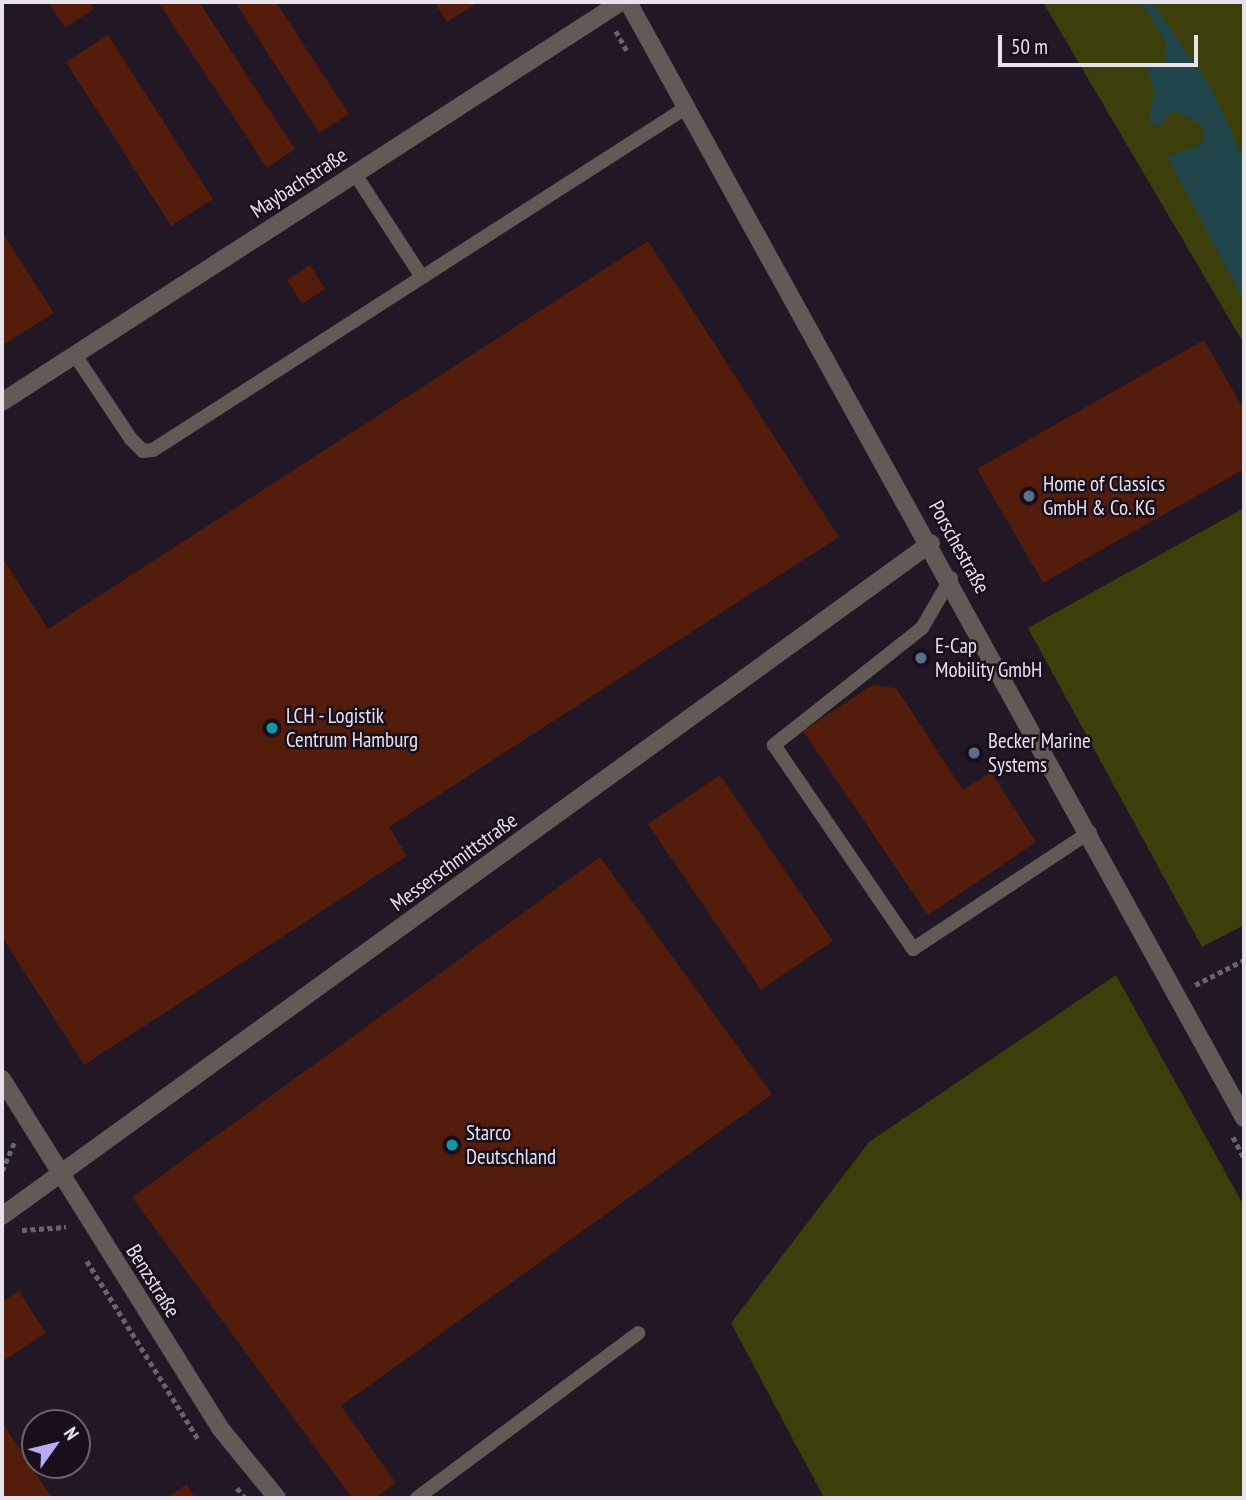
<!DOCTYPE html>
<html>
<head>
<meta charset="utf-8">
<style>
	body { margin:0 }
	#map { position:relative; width:1246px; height:1500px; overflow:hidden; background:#211725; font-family:"PT Sans Narrow",sans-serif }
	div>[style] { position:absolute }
	.green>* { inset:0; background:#3c3f09 }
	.water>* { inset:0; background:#20454b }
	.building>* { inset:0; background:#531c0b }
	.path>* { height:4.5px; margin-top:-2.25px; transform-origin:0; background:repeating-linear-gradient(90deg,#6b626f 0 5px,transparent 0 8.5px) }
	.lane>* { height:14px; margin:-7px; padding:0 7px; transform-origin:7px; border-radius:7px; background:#635a57 }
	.street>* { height:18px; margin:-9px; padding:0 9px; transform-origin:9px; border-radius:9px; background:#635a57 }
	.dots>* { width:19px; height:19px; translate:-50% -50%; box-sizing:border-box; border:4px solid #180e1c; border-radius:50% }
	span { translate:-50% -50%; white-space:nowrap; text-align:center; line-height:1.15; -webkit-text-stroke:5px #180e1c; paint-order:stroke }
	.street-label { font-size:21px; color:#e8e2ec }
	.poi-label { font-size:21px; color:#e8e2ec }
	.left { translate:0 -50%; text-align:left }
	.frame { position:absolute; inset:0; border:4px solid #e8e2ec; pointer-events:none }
	.north { position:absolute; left:21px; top:1409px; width:70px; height:70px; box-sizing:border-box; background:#180e1c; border:2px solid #6b636f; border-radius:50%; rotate:56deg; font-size:19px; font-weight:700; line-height:28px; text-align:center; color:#e8e2ec }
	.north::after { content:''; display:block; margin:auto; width:24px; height:32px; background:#b8abf7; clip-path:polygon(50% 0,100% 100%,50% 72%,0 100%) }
	.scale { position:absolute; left:998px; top:35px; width:200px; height:32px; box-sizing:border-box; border:4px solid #e8e2ec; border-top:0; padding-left:9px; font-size:21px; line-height:24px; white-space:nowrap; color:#e8e2ec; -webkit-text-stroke:5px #180e1c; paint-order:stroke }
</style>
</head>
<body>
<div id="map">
	<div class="green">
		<i style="clip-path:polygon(1043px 2px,1244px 2px,1244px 344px,1210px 286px)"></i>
		<i style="clip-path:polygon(1244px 508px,1244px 925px,1202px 947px,1028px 628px)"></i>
		<i style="clip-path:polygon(1116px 975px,1244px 1206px,1244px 1498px,824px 1498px,731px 1323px,869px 1142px)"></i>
	</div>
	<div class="water">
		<i style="clip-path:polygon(1141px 2px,1152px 2px,1212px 90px,1243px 158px,1244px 301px,1167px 156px,1203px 144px,1203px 127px,1178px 112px,1169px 113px,1159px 128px,1149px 120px,1154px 90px,1146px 66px,1166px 67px,1166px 42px)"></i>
	</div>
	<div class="building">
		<i style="clip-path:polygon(48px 2px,90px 2px,94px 9px,65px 28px)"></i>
		<i style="clip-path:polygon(158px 2px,199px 2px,295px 149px,267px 168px)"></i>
		<i style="clip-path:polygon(235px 2px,276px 2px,349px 114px,319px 133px)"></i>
		<i style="clip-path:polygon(434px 2px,479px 2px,447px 22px)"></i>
		<i style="clip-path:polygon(108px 35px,213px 199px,171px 226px,66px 62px)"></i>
		<i style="clip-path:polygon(2px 232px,54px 313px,5px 344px,2px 338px)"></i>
		<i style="clip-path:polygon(648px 241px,839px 537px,389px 827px,407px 856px,84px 1065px,2px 937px,2px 557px,48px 629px)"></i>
		<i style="clip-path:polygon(310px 265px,325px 289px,302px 304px,287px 280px)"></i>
		<i style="clip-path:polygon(1204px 340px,1244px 410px,1244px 469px,1043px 583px,977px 469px)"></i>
		<i style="clip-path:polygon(872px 685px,896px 688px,963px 790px,991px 772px,1036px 842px,928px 915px,803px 731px)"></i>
		<i style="clip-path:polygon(720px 775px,833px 941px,761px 990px,648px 824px)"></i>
		<i style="clip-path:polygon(600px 857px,772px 1094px,341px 1406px,396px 1483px,375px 1498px,352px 1498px,132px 1197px)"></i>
		<i style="clip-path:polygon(19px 1291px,46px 1333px,2px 1362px,2px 1302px)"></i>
		<i style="clip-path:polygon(2px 1422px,52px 1498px,2px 1498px)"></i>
		<i style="clip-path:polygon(187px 1484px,195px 1498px,167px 1498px)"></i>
	</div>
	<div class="path">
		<i style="left:616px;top:31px;width:23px;rotate:61deg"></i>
		<i style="left:1195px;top:985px;width:55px;rotate:-27deg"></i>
		<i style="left:1233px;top:1137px;width:24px;rotate:62deg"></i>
		<i style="left:2px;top:1171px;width:34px;rotate:-67deg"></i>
		<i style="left:22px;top:1230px;width:44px;rotate:-3.9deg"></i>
		<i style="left:87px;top:1261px;width:211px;rotate:58deg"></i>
		<i style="left:237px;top:1488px;width:13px;rotate:51deg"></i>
	</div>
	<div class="lane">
		<i style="left:355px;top:174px;width:123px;rotate:57deg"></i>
		<i style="left:75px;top:355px;width:101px;rotate:56.3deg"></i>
		<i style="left:131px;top:439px;width:17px;rotate:45deg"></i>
		<i style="left:143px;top:451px;width:10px;rotate:-6deg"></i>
		<i style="left:153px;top:450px;width:635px;rotate:-32.71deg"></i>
		<i style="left:951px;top:578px;width:58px;rotate:120.1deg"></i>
		<i style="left:922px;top:628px;width:189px;rotate:141.7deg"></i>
		<i style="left:774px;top:745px;width:247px;rotate:55.7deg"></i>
		<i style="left:913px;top:949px;width:212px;rotate:-33.5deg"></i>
		<i style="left:417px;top:1498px;width:276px;rotate:-36.7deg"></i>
	</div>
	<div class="street">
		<i style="left:628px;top:2px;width:1275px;rotate:61.1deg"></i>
		<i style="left:2px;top:402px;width:737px;rotate:-32.87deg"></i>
		<i style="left:2px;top:1079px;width:411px;rotate:58deg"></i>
		<i style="left:220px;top:1428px;width:90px;rotate:50.8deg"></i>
		<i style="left:2px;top:1216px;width:1147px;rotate:-35.92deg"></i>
	</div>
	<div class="dots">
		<i style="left:1029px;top:496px;background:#5c6f8a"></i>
		<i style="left:921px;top:658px;background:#5c6f8a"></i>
		<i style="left:272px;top:728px;background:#0f9aa8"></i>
		<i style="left:974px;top:753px;background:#5c6f8a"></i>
		<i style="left:452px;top:1145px;background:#0f9aa8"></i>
	</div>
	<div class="street-label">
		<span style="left:299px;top:183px;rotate:-33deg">Maybachstraße</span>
		<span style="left:959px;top:547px;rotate:61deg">Porschestraße</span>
		<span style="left:454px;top:862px;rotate:-36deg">Messerschmittstraße</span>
		<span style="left:153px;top:1281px;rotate:58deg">Benzstraße</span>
	</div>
	<div class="poi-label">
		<span class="left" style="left:1043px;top:496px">Home of Classics<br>GmbH &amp; Co. KG</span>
		<span class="left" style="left:935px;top:658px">E-Cap<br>Mobility GmbH</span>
		<span class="left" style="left:286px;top:728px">LCH - Logistik<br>Centrum Hamburg</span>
		<span class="left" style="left:988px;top:753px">Becker Marine<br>Systems</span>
		<span class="left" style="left:466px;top:1145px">Starco<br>Deutschland</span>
	</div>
	<div class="frame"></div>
	<div class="north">N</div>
	<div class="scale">50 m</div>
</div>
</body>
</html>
